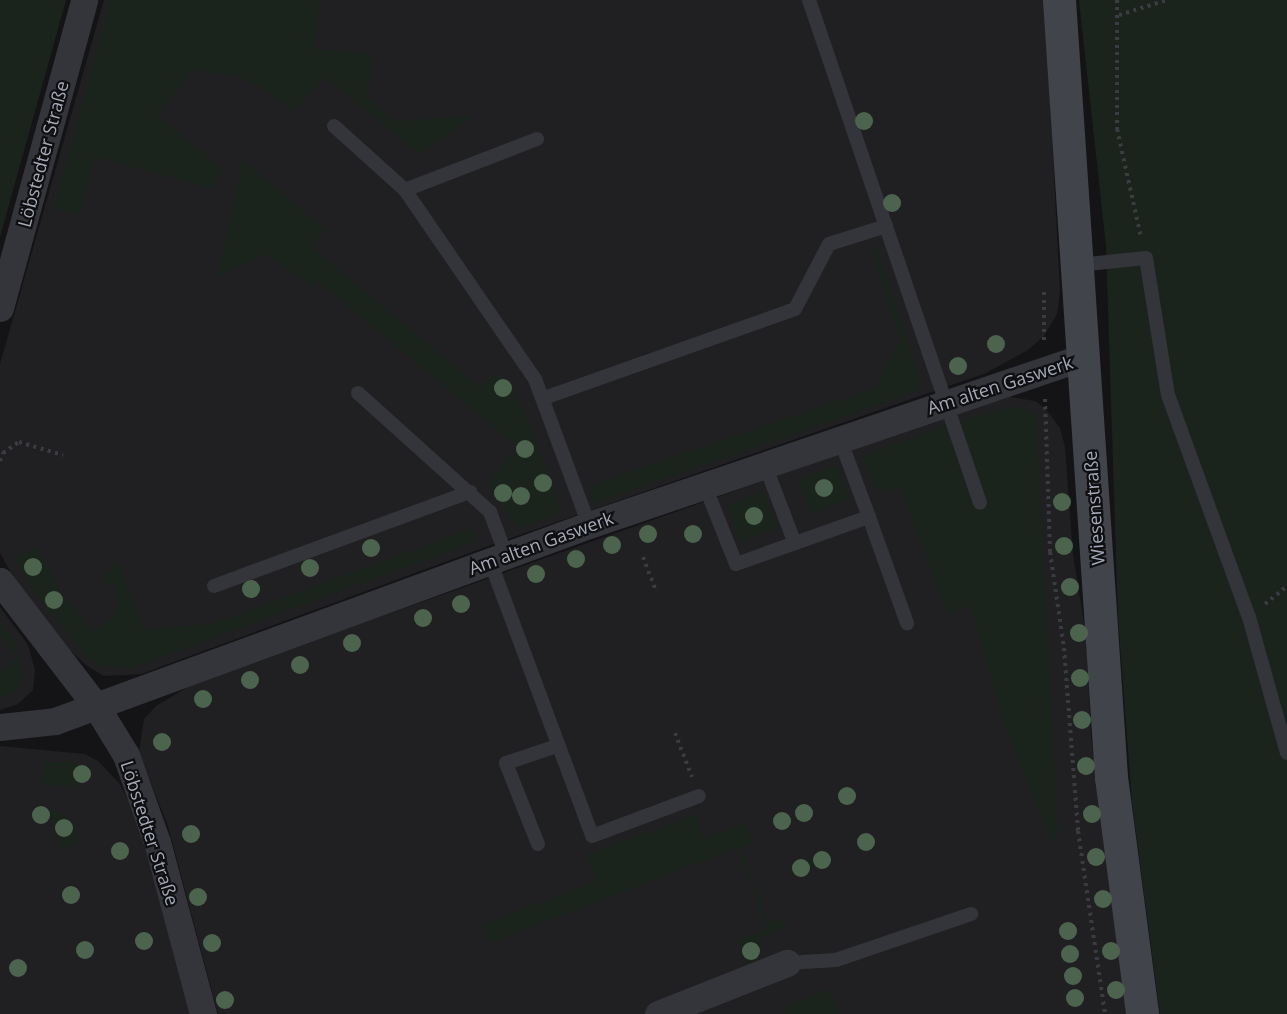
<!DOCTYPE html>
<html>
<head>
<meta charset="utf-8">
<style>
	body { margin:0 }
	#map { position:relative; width:1287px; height:1014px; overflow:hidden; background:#141416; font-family:"Open Sans",sans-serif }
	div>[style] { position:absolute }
	.built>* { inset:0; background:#202023 }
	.green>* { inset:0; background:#1b241c }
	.path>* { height:4px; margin-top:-2px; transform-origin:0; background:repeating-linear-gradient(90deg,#3a3c42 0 3px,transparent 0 7.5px) }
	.lane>* { height:14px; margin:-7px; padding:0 7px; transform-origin:7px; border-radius:7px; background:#34353b }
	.street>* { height:27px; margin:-13.5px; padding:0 13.5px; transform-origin:13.5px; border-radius:13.5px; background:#34353b }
	.secondary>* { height:33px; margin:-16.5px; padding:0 16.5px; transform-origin:16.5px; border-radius:16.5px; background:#42444b }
	.trees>* { width:18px; height:18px; margin:-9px; border-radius:50%; background:#4c644e }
	span { translate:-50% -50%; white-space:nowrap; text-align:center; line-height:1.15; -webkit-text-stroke:4.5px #0f0f11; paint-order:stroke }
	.street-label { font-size:18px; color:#a4aab8 }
</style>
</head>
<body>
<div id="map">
	<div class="built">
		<i style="clip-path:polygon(104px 0,1045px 0,1060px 292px,1057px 314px,1044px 336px,1028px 350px,986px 373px,502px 541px,141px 674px,104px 676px,87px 666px,61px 642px,19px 587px,0 553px,0 364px)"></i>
		<i style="clip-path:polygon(1010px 397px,1035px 401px,1045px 408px,1060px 428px,1065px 447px,1073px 555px,1086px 635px,1091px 736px,1126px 1014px,218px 1014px,168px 826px,139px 753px,144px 719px,156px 706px,188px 687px,261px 659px,960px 411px)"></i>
		<i style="clip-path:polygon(0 607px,28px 645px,35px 670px,33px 690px,18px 704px,0 710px)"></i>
		<i style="clip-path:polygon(0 746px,85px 754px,98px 761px,119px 783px,136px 815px,190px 1014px,0 1014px)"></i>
	</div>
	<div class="green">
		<i style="clip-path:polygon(0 0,66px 0,0 237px)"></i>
		<i style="clip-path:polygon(111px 0,320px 0,314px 49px,372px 54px,368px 98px,394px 121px,472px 116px,421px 155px,325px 77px,293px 112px,260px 86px,236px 76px,193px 70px,157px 115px,224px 170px,211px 188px,95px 157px,79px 215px,54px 208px)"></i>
		<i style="clip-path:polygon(1079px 0,1287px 0,1287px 1014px,1160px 1014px,1132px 802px,1118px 617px,1106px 246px)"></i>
		<i style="clip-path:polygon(243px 160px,326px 230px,312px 247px,481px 388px,496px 371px,525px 410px,562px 513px,520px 527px,510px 519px,489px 483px,516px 446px,319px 282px,314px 287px,266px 254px,218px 277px)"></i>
		<i style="clip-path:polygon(877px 247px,921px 382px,918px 391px,594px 503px,588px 486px,875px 388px,900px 339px,871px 248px)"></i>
		<i style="clip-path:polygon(1016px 406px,1036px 414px,1058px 828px,1053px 846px,1004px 724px,971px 606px,948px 614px,900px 487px,884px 492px,873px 485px,862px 456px,967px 418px)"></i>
		<i style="clip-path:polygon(837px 465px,850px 499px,811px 514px,797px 480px)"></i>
		<i style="clip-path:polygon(763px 491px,779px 527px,741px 542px,727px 505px)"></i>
		<i style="clip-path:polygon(473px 528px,477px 541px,132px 668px,101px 666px,88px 657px,47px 609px,12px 556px,38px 548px,63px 596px,94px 632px,113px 617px,118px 603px,116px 586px,101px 581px,118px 561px,144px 629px,212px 624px)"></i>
		<i style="clip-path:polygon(0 622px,15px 641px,23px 677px,14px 693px,0 698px,0 672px,18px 657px,0 636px)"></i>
		<i style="clip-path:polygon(45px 762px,73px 762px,90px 769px,74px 787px,41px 784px)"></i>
		<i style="clip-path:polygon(38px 810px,62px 812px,72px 822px,80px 843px,60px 848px,51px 816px,29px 822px)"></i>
		<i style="clip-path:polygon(696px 815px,703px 839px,745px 823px,753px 843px,740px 848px,769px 923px,783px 918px,787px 927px,762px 937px,758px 964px,750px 968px,738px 940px,768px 929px,737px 848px,490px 943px,484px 924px,596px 881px,587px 854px)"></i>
		<i style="clip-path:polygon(831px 852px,834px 860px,792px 876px,789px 868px)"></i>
		<i style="clip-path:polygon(830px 989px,839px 1014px,787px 1014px,784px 1007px)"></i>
	</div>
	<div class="path">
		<i style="left:1117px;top:0;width:129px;rotate:90deg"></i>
		<i style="left:1117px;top:129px;width:111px;rotate:77.5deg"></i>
		<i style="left:1119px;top:15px;width:50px;rotate:-17.4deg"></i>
		<i style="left:1044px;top:340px;width:49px;rotate:-90deg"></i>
		<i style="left:1045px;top:399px;width:153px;rotate:88.1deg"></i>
		<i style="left:1050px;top:552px;width:97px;rotate:81.7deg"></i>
		<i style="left:1064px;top:648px;width:184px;rotate:85.6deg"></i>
		<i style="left:1078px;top:831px;width:185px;rotate:81.6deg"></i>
		<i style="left:0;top:461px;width:9px;rotate:-69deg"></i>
		<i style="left:3px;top:453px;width:19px;rotate:-35deg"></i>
		<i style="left:19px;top:442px;width:46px;rotate:16.5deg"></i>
		<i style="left:643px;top:557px;width:36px;rotate:69deg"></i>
		<i style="left:1265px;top:604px;width:28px;rotate:-39deg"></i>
		<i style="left:675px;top:733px;width:47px;rotate:68.9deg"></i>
	</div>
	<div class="lane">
		<i style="left:809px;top:0;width:531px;rotate:71.22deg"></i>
		<i style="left:334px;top:126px;width:96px;rotate:42deg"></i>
		<i style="left:537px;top:139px;width:142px;rotate:158.9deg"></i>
		<i style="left:405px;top:190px;width:229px;rotate:55.5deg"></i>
		<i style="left:535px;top:379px;width:156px;rotate:69.7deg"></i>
		<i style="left:1078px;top:265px;width:68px;rotate:-5.9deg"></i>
		<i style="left:1146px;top:258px;width:139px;rotate:80.9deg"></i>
		<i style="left:1168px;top:395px;width:236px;rotate:70deg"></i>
		<i style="left:1249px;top:617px;width:141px;rotate:74.4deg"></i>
		<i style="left:358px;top:393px;width:178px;rotate:42deg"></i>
		<i style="left:490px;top:512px;width:46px;rotate:69.6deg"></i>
		<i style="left:544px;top:398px;width:266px;rotate:-19.5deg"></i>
		<i style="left:795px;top:309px;width:73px;rotate:-62.4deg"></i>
		<i style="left:829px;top:244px;width:60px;rotate:-17.5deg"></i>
		<i style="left:765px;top:465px;width:81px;rotate:69.1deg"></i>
		<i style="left:705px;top:486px;width:84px;rotate:68.3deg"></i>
		<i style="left:736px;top:564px;width:141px;rotate:-19.5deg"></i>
		<i style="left:869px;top:517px;width:83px;rotate:-110.4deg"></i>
		<i style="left:869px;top:517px;width:113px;rotate:70.3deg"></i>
		<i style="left:490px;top:561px;width:293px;rotate:69.6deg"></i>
		<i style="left:592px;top:836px;width:114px;rotate:-20.5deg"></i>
		<i style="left:214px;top:586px;width:273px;rotate:-20.2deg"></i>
		<i style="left:538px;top:844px;width:87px;rotate:-111.6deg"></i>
		<i style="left:506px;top:763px;width:54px;rotate:-18.4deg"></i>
		<i style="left:787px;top:963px;width:49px;rotate:-3.5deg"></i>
		<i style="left:836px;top:960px;width:143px;rotate:-18.8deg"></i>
	</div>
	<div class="street">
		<i style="left:0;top:308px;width:319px;rotate:-74.7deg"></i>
		<i style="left:0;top:581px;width:158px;rotate:52.5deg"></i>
		<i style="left:96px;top:706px;width:57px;rotate:58.5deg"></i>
		<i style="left:126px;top:755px;width:92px;rotate:70.4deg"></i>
		<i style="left:157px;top:842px;width:178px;rotate:75deg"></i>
		<i style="left:0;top:727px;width:55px;rotate:-6.2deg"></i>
		<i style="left:55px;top:721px;width:569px;rotate:-20.16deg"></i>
		<i style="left:589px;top:525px;width:522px;rotate:-18.78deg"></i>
		<i style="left:658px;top:1014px;width:139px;rotate:-21.6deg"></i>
	</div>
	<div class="secondary">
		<i style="left:1059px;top:0;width:779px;rotate:86.17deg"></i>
		<i style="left:1111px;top:777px;width:239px;rotate:82.5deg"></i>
	</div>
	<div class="trees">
		<i style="left:864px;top:121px"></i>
		<i style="left:892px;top:203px"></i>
		<i style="left:996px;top:344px"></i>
		<i style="left:958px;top:366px"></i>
		<i style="left:503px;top:388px"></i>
		<i style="left:525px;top:449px"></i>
		<i style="left:543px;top:483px"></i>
		<i style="left:824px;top:488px"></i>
		<i style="left:503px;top:493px"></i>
		<i style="left:521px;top:496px"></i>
		<i style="left:1062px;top:502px"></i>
		<i style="left:754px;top:516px"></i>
		<i style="left:648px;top:534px"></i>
		<i style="left:693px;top:534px"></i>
		<i style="left:612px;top:545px"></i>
		<i style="left:1064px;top:546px"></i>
		<i style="left:371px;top:548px"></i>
		<i style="left:576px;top:559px"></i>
		<i style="left:33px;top:567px"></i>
		<i style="left:310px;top:568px"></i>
		<i style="left:536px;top:574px"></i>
		<i style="left:1070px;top:587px"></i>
		<i style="left:251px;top:589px"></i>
		<i style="left:54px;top:600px"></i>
		<i style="left:461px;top:604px"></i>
		<i style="left:423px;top:618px"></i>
		<i style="left:1079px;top:633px"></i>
		<i style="left:352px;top:643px"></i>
		<i style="left:300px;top:665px"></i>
		<i style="left:1080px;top:678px"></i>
		<i style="left:250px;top:680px"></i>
		<i style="left:203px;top:699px"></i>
		<i style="left:1082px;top:720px"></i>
		<i style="left:162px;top:742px"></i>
		<i style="left:1086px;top:766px"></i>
		<i style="left:82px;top:774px"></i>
		<i style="left:847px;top:796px"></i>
		<i style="left:804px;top:813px"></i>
		<i style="left:1092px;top:814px"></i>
		<i style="left:41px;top:815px"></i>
		<i style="left:782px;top:821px"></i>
		<i style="left:64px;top:828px"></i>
		<i style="left:191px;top:834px"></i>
		<i style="left:866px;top:842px"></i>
		<i style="left:120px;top:851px"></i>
		<i style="left:1096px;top:857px"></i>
		<i style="left:822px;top:860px"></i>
		<i style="left:801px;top:868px"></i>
		<i style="left:71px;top:895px"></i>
		<i style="left:198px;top:897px"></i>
		<i style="left:1103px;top:899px"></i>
		<i style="left:1068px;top:931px"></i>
		<i style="left:144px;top:941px"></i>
		<i style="left:212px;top:943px"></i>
		<i style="left:85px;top:950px"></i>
		<i style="left:751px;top:951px"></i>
		<i style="left:1111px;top:951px"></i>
		<i style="left:1070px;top:954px"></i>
		<i style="left:18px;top:968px"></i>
		<i style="left:1073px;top:976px"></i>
		<i style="left:1116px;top:990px"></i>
		<i style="left:1075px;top:998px"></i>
		<i style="left:225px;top:1000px"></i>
	</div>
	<div class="street-label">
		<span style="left:43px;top:154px;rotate:-75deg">Löbstedter Straße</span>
		<span style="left:1000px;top:385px;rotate:-18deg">Am alten Gaswerk</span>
		<span style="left:1094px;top:508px;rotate:-94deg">Wiesenstraße</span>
		<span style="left:541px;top:543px;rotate:-20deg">Am alten Gaswerk</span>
		<span style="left:150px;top:833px;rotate:72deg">Löbstedter Straße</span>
	</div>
</div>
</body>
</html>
